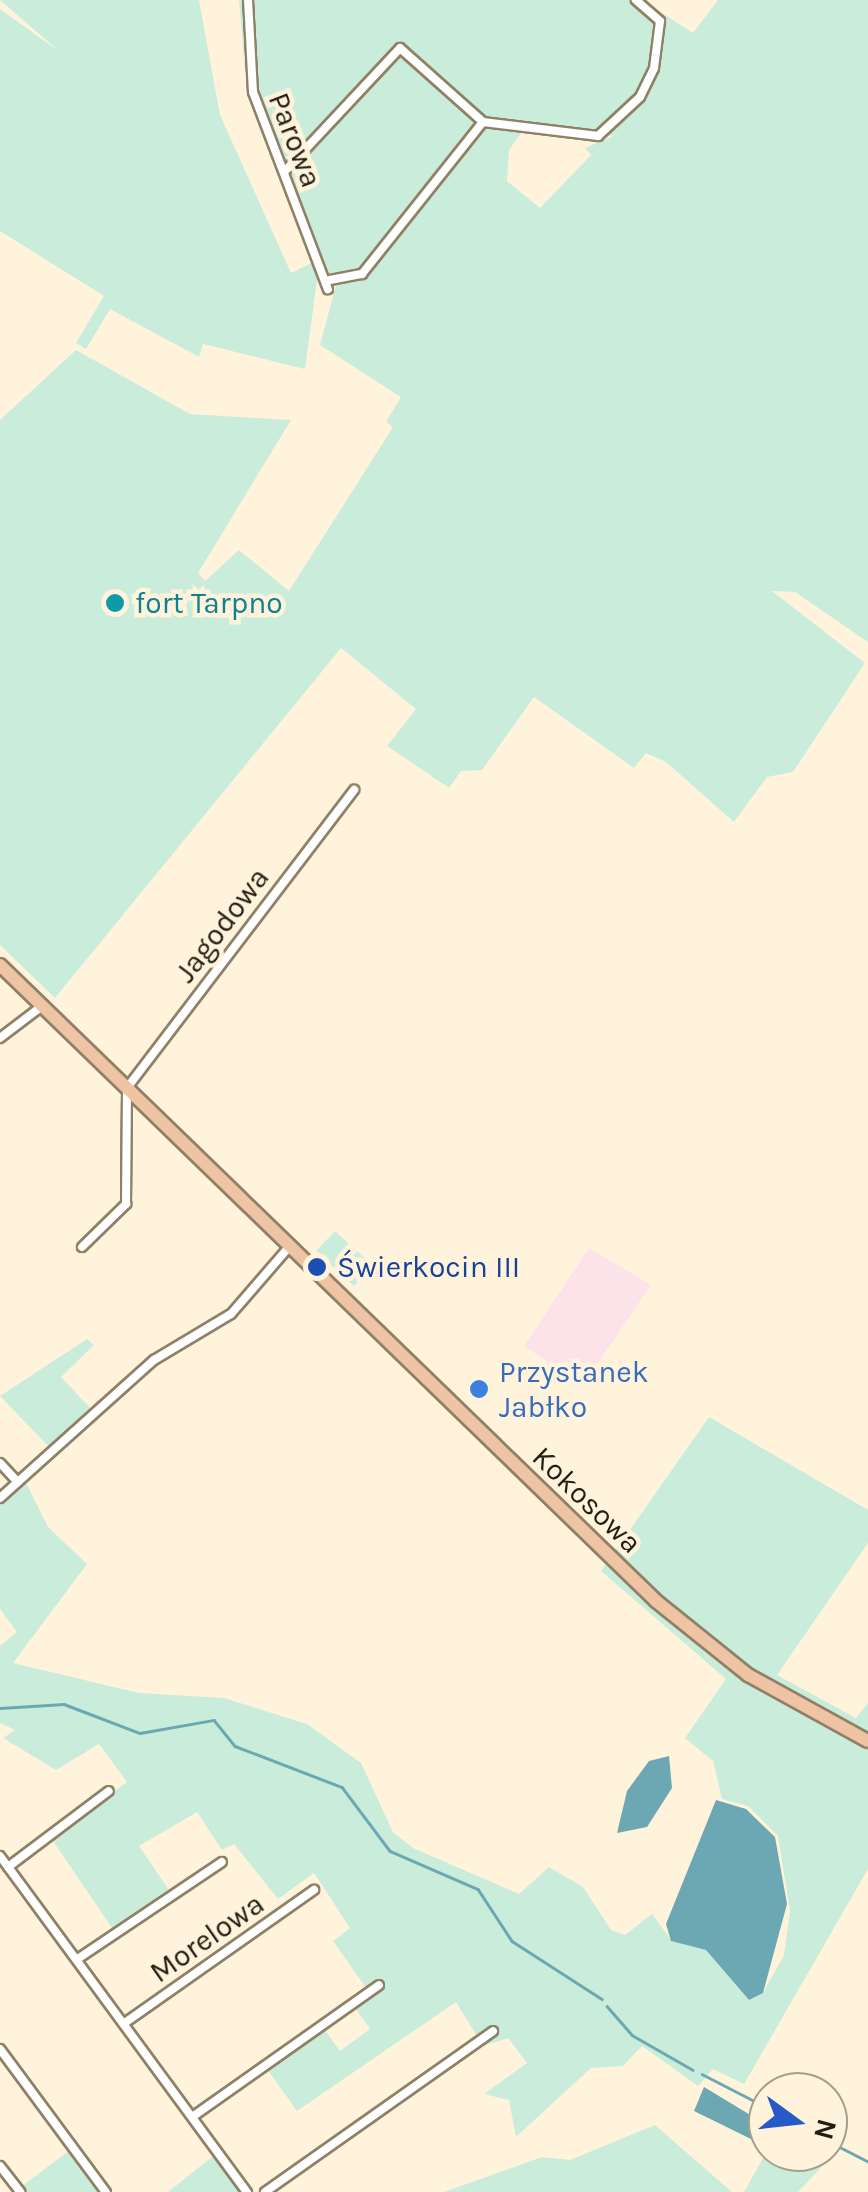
<!DOCTYPE html>
<html>
<head>
<meta charset="utf-8">
<style>
	body { margin:0 }
	#map { position:relative; width:868px; height:2192px; overflow:hidden; background:#fff3dc; font-family:Karla,sans-serif }
	div>[style] { position:absolute }
	.commercial>* { inset:0; background:#fde3e9 }
	.green>* { inset:0; background:#caeddb }
	.water>* { inset:0; background:#6ba8b3 }
	.stream>* { height:2.5px; margin:-1.25px; padding:0 1.25px; transform-origin:1.25px; border-radius:1.25px; background:#6ba8b3 }
	.roads { filter:drop-shadow(2px 0 #8f8167) drop-shadow(-2px 0 #8f8167) drop-shadow(0 2px #8f8167) drop-shadow(0 -2px #8f8167) }
	.street>* { height:8px; margin:-4px; padding:0 4px; transform-origin:4px; border-radius:4px; background:#fff }
	.primary>* { height:12px; margin:-6px; padding:0 6px; transform-origin:6px; border-radius:6px; background:#eec4a4 }
	.dots>* { width:28px; height:28px; translate:-50% -50%; box-sizing:border-box; border:5px solid #fff3dc; border-radius:50% }
	span { translate:-50% -50%; white-space:nowrap; text-align:center; line-height:1.15; -webkit-text-stroke:9px #fff3dc; paint-order:stroke }
	.street-label { font-size:30px; color:#231d13 }
	.culture-label { font-size:30px; color:#0d838f }
	.left { translate:0 -50%; text-align:left }
	.transit-label { font-size:30px; color:#164399 }
	.shop-label { font-size:30px; color:#366cbe }
	.north { position:absolute; left:748px; top:2072px; width:100px; height:100px; box-sizing:border-box; background:#fff3dc; border:2px solid #a79d8c; border-radius:50%; rotate:105deg; font-size:28px; font-weight:700; line-height:40px; text-align:center; color:#231d13 }
	.north::after { content:''; display:block; margin:auto; width:35px; height:45px; background:#275ac8; clip-path:polygon(50% 0,100% 100%,50% 72%,0 100%) }
</style>
</head>
<body>
<div id="map">
	<div class="commercial">
		<i style="clip-path:polygon(589px 1248px,651px 1285px,583px 1385px,524px 1346px)"></i>
	</div>
	<div class="green">
		<i style="clip-path:polygon(evenodd,0 0,199px 0,220px 115px,291px 273px,315px 261px,247px 93px,239px 0,642px 0,693px 33px,718px 0,868px 0,868px 642px,795px 592px,772px 591px,865px 663px,793px 772px,767px 777px,734px 822px,666px 762px,646px 753px,634px 768px,534px 697px,482px 770px,461px 771px,449px 788px,387px 746px,416px 709px,341px 648px,55px 998px,0 945px,0 420px,76px 350px,190px 414px,291px 420px,198px 573px,205px 581px,239px 550px,289px 591px,393px 427px,386px 422px,401px 397px,320px 345px,336px 285px,318px 273px,305px 369px,203px 344px,199px 357px,110px 309px,86px 349px,76px 343px,104px 296px,0 231px,0 9px,60px 52px,0 0,524px 129px,592px 132px,613px 136px,585px 148px,591px 155px,540px 208px,507px 181px,509px 150px,524px 129px)"></i>
		<i style="clip-path:polygon(335px 1231px,373px 1266px,354px 1286px,316px 1251px)"></i>
		<i style="clip-path:polygon(87px 1339px,94px 1345px,61px 1377px,90px 1408px,50px 1448px,0 1396px)"></i>
		<i style="clip-path:polygon(709px 1417px,868px 1510px,868px 1543px,777px 1675px,856px 1718px,868px 1703px,868px 1869px,744px 2084px,713px 2069px,698px 2086px,642px 2046px,623px 2066px,591px 2068px,516px 2137px,509px 2100px,484px 2094px,527px 2063px,508px 2038px,483px 2046px,456px 2002px,297px 2111px,267px 2069px,324px 2029px,340px 2051px,370px 2029px,355px 2008px,371px 1995px,333px 1941px,350px 1928px,314px 1873px,278px 1899px,234px 1844px,222px 1850px,197px 1812px,139px 1846px,169px 1890px,112px 1928px,51px 1838px,127px 1782px,99px 1744px,56px 1770px,3px 1738px,15px 1730px,0 1723px,0 1646px,17px 1632px,0 1609px,0 1505px,26px 1483px,48px 1527px,87px 1564px,13px 1663px,139px 1693px,224px 1698px,307px 1724px,361px 1763px,393px 1832px,413px 1848px,519px 1894px,549px 1867px,583px 1887px,611px 1930px,625px 1935px,652px 1914px,672px 1941px,706px 1950px,749px 2000px,763px 1993px,784px 1955px,790px 1911px,778px 1836px,748px 1806px,722px 1799px,713px 1761px,685px 1738px,726px 1679px,601px 1571px)"></i>
		<i style="clip-path:polygon(655px 2125px,732px 2192px,444px 2192px,542px 2157px,570px 2160px)"></i>
		<i style="clip-path:polygon(222px 2149px,255px 2192px,168px 2192px)"></i>
		<i style="clip-path:polygon(768px 2149px,768px 2152px,835px 2153px,798px 2192px,744px 2192px)"></i>
		<i style="clip-path:polygon(70px 2150px,103px 2192px,27px 2192px,22px 2186px)"></i>
	</div>
	<div class="water">
		<i style="clip-path:polygon(669px 1756px,672px 1788px,647px 1827px,617px 1833px,627px 1791px,649px 1761px)"></i>
		<i style="clip-path:polygon(716px 1800px,746px 1809px,775px 1837px,787px 1904px,763px 1993px,749px 2000px,706px 1950px,671px 1941px,666px 1924px)"></i>
		<i style="clip-path:polygon(704px 2087px,762px 2122px,751px 2139px,694px 2111px)"></i>
	</div>
	<div class="stream">
		<i style="left:0;top:1708px;width:64px;rotate:-3.6deg"></i>
		<i style="left:64px;top:1704px;width:81px;rotate:20.9deg"></i>
		<i style="left:140px;top:1733px;width:75px;rotate:-10deg"></i>
		<i style="left:214px;top:1720px;width:33px;rotate:51deg"></i>
		<i style="left:235px;top:1746px;width:115px;rotate:21deg"></i>
		<i style="left:342px;top:1787px;width:80px;rotate:53.1deg"></i>
		<i style="left:390px;top:1851px;width:96px;rotate:23.4deg"></i>
		<i style="left:478px;top:1889px;width:62px;rotate:56.8deg"></i>
		<i style="left:512px;top:1941px;width:107px;rotate:32.8deg"></i>
		<i style="left:607px;top:2006px;width:38px;rotate:49deg"></i>
		<i style="left:632px;top:2035px;width:70px;rotate:29.8deg"></i>
		<i style="left:702px;top:2074px;width:74px;rotate:27.3deg"></i>
		<i style="left:828px;top:2141px;width:44px;rotate:27.1deg"></i>
	</div>
	<div class="roads">
		<div class="street">
			<i style="left:248px;top:0;width:92px;rotate:86.9deg"></i>
			<i style="left:253px;top:92px;width:211px;rotate:69.2deg"></i>
			<i style="left:286px;top:170px;width:167px;rotate:-46.9deg"></i>
			<i style="left:400px;top:48px;width:111px;rotate:41.7deg"></i>
			<i style="left:483px;top:122px;width:116px;rotate:6.9deg"></i>
			<i style="left:598px;top:136px;width:57px;rotate:-42.9deg"></i>
			<i style="left:640px;top:97px;width:32px;rotate:-64deg"></i>
			<i style="left:654px;top:68px;width:47px;rotate:-82.7deg"></i>
			<i style="left:660px;top:21px;width:32px;rotate:-139deg"></i>
			<i style="left:330px;top:280px;width:33px;rotate:-11deg"></i>
			<i style="left:362px;top:274px;width:194px;rotate:-51.5deg"></i>
			<i style="left:0;top:1038px;width:53px;rotate:-37.3deg"></i>
			<i style="left:82px;top:1247px;width:62px;rotate:-44.3deg"></i>
			<i style="left:126px;top:1204px;width:116px;rotate:-89.5deg"></i>
			<i style="left:127px;top:1088px;width:375px;rotate:-52.7deg"></i>
			<i style="left:0;top:1463px;width:26px;rotate:47deg"></i>
			<i style="left:0;top:1498px;width:207px;rotate:-41.9deg"></i>
			<i style="left:154px;top:1360px;width:90px;rotate:-30.9deg"></i>
			<i style="left:231px;top:1314px;width:90px;rotate:-49.1deg"></i>
			<i style="left:0;top:1856px;width:417px;rotate:53.7deg"></i>
			<i style="left:8px;top:1867px;width:126px;rotate:-37deg"></i>
			<i style="left:79px;top:1958px;width:172px;rotate:-33.9deg"></i>
			<i style="left:126px;top:2022px;width:230px;rotate:-35.1deg"></i>
			<i style="left:0;top:2049px;width:178px;rotate:53.5deg"></i>
			<i style="left:195px;top:2115px;width:225px;rotate:-35.2deg"></i>
			<i style="left:0;top:2166px;width:33px;rotate:52deg"></i>
			<i style="left:265px;top:2192px;width:279px;rotate:-35.2deg"></i>
		</div>
		<div class="primary">
			<i style="left:0;top:965px;width:914px;rotate:44.11deg"></i>
			<i style="left:656px;top:1601px;width:118px;rotate:38.8deg"></i>
			<i style="left:748px;top:1675px;width:137px;rotate:28.8deg"></i>
		</div>
	</div>
	<div class="dots">
		<i style="left:115px;top:603px;background:#0f9aa8"></i>
		<i style="left:317px;top:1267px;background:#1a4fb4"></i>
		<i style="left:479px;top:1389px;background:#3f7fe0"></i>
	</div>
	<div class="street-label">
		<span style="left:295px;top:140px;rotate:69deg">Parowa</span>
		<span style="left:222px;top:925px;rotate:-53deg">Jagodowa</span>
		<span style="left:587px;top:1500px;rotate:44deg">Kokosowa</span>
		<span style="left:207px;top:1938px;rotate:-35deg">Morelowa</span>
	</div>
	<div class="culture-label">
		<span class="left" style="left:135px;top:603px">fort Tarpno</span>
	</div>
	<div class="transit-label">
		<span class="left" style="left:337px;top:1267px">Świerkocin III</span>
	</div>
	<div class="shop-label">
		<span class="left" style="left:499px;top:1389px">Przystanek<br>Jabłko</span>
	</div>
	<div class="north">N</div>
</div>
</body>
</html>
